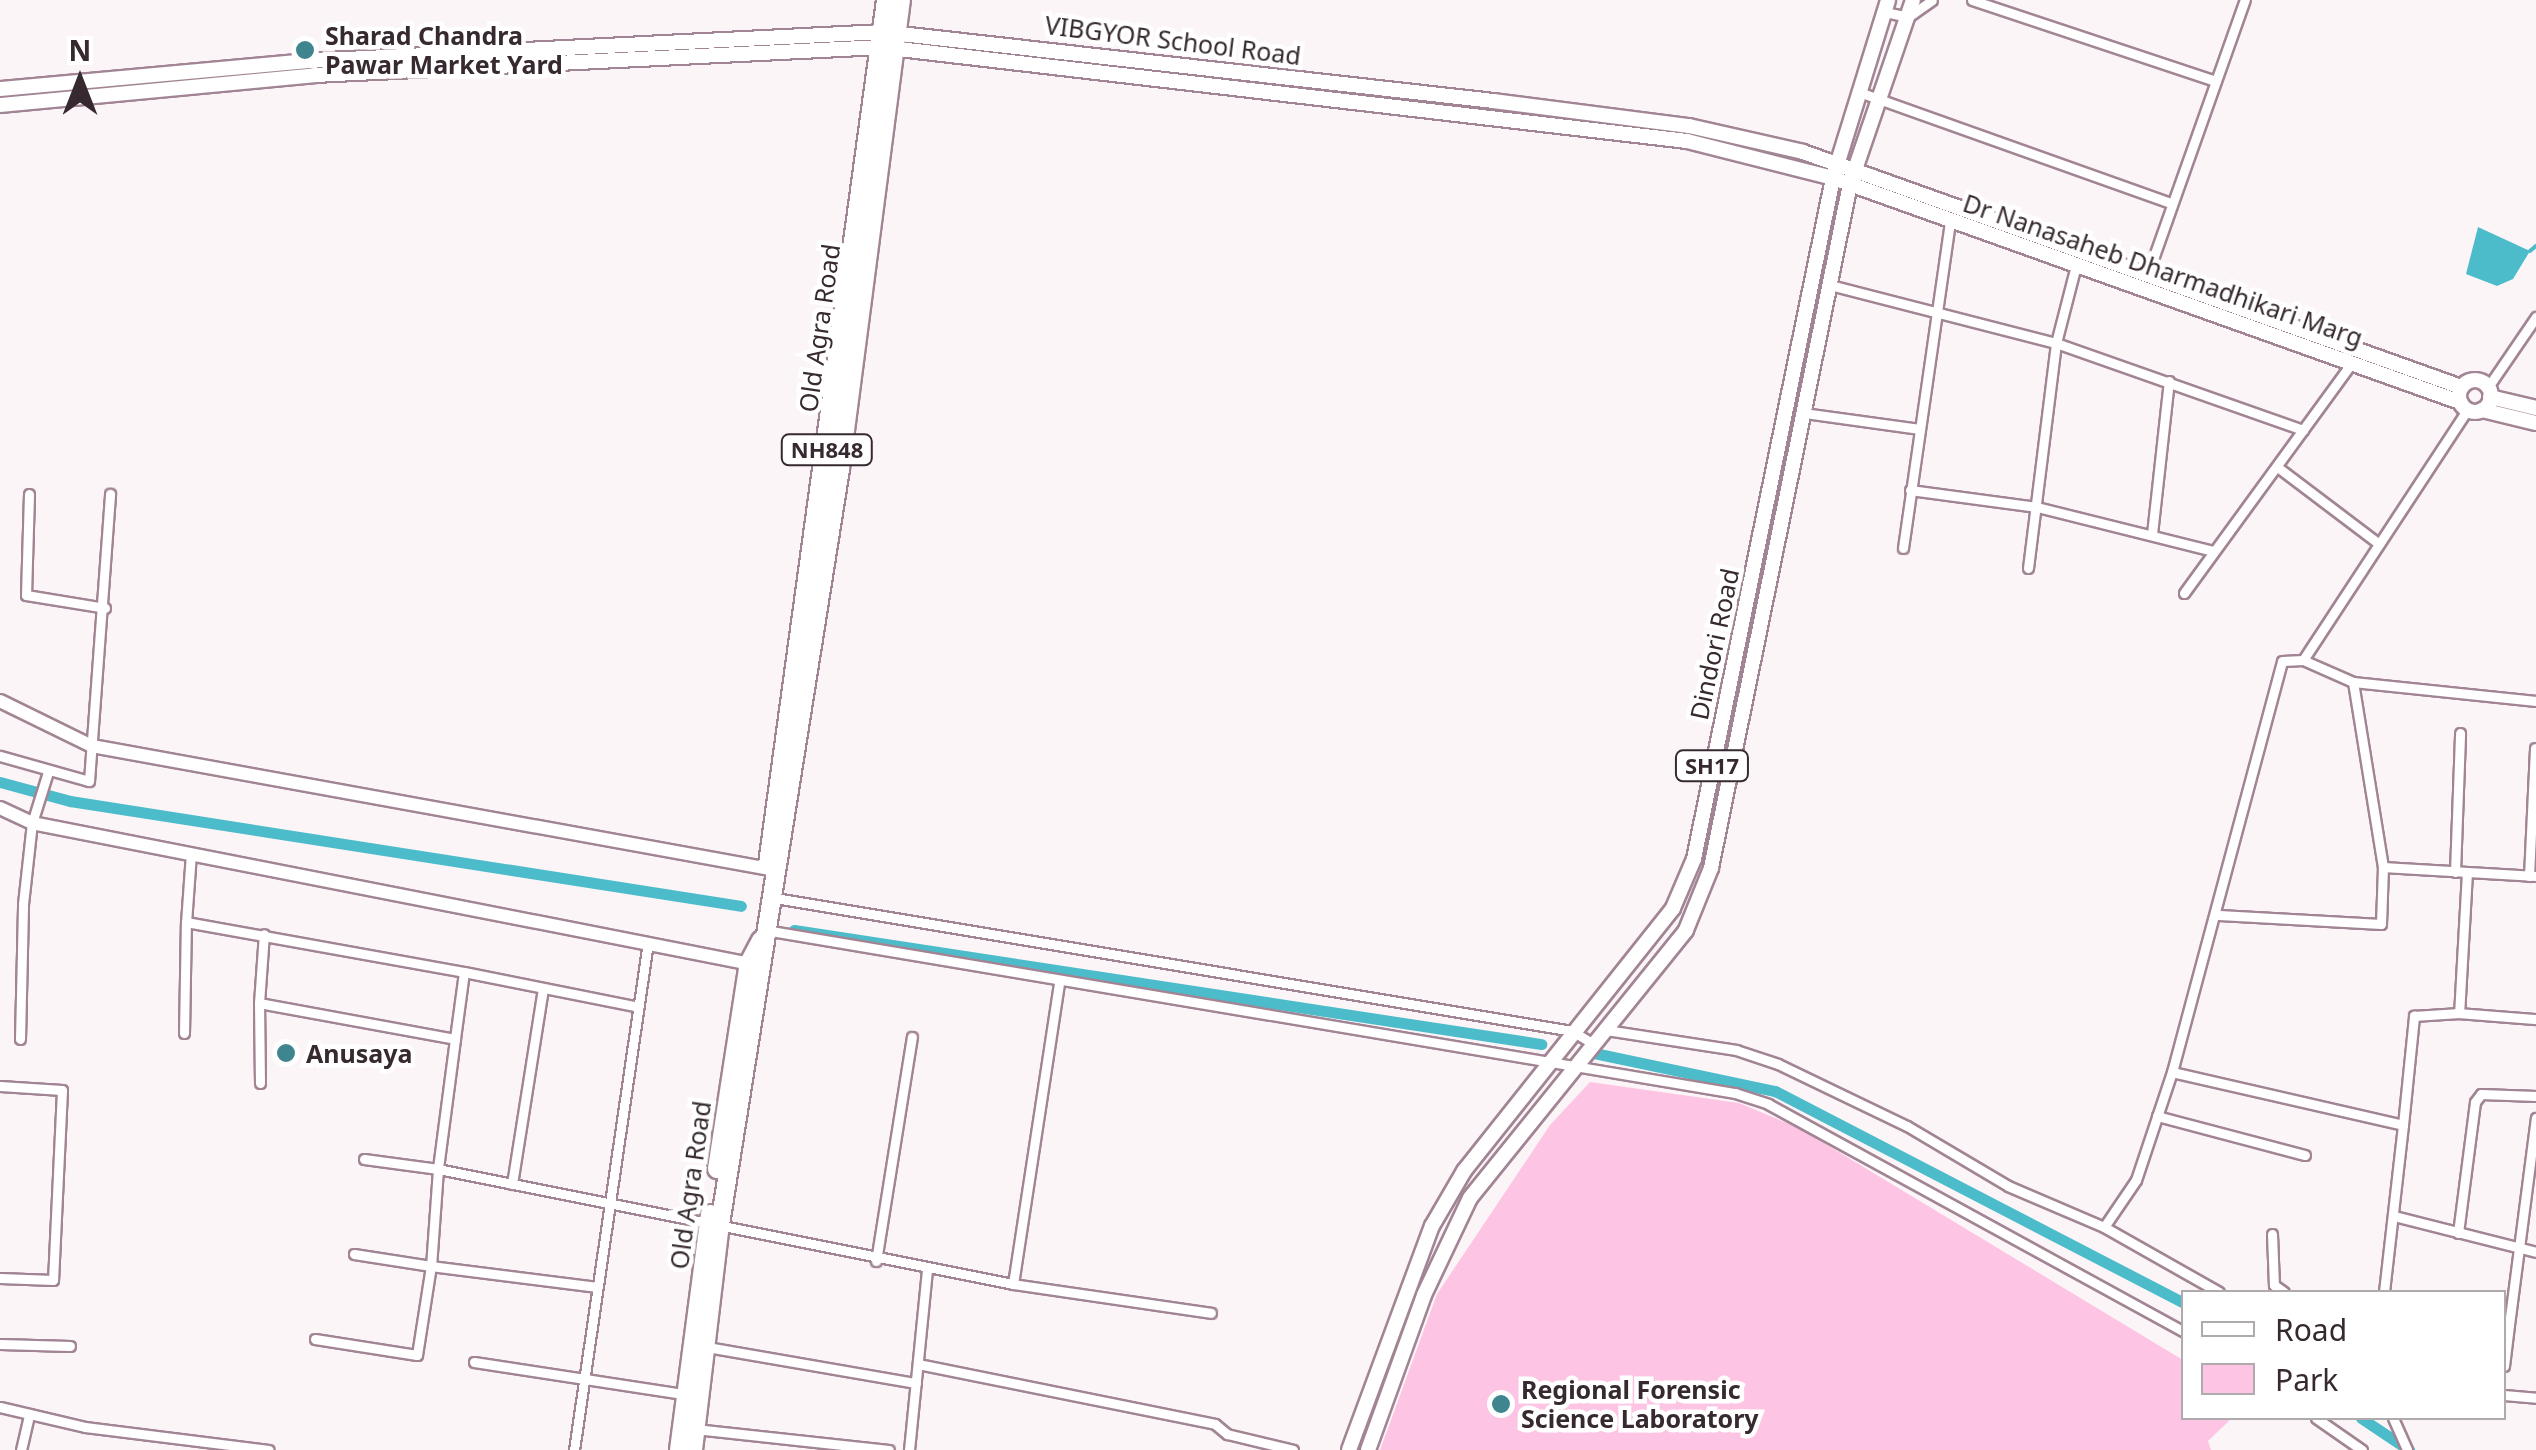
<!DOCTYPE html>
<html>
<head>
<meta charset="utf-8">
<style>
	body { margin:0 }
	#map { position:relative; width:2536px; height:1450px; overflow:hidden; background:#fcf5f8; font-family:"Noto Sans",sans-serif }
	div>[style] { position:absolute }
	.green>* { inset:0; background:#fdc5e3 }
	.water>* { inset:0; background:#4cbcca }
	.stream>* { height:4px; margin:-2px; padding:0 2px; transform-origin:2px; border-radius:2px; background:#4cbcca }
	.canal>* { height:11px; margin:-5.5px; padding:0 5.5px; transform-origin:5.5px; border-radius:5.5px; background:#4cbcca }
	.roads { filter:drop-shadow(2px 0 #a28594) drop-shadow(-2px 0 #a28594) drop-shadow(0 2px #a28594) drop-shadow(0 -2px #a28594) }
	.street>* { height:9px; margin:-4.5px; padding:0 4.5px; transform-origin:4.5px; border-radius:4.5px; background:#fff }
	.secondary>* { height:12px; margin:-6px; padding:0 6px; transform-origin:6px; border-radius:6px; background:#fff }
	.primary>* { height:14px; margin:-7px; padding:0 7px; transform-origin:7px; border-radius:7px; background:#fff }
	.primary>.ring { margin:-7px; padding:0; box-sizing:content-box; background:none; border:14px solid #fff; border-radius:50% }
	.highway>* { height:18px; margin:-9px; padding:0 9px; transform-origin:9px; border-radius:9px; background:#fff }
	.dots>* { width:28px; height:28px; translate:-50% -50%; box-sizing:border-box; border:5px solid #fff; border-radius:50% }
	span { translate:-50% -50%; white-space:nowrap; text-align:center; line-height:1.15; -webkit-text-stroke:9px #fff; paint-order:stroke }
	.shield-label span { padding:2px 8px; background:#fff; border:2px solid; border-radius:8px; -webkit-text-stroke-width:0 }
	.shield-label { font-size:22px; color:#362a30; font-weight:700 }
	.poi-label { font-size:25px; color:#362a30; font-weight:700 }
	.left { translate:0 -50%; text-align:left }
	.street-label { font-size:25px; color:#362a30 }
	.legend { position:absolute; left:2181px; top:1290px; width:325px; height:130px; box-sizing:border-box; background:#fff; border:2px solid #afaaac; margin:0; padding:12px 18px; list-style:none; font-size:30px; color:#362a30 }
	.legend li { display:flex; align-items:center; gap:20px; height:50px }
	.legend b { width:50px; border:2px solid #afaaac }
	.north { position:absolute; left:30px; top:30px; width:100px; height:100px; -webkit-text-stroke:8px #fff; paint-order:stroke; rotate:0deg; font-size:28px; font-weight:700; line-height:40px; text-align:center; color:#362a30 }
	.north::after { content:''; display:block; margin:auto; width:35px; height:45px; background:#362a30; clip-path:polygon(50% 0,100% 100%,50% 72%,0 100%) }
</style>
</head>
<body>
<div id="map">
	<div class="green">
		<i style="clip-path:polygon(1590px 1082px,1739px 1103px,1799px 1128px,2183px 1360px,2184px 1418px,2232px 1418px,2208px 1441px,2211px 1450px,1380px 1450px,1437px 1294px,1550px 1125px)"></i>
	</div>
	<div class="water">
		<i style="clip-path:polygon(2478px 227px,2530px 251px,2513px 279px,2497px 286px,2466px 274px)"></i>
	</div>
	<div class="stream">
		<i style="left:2530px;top:251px;width:8px;rotate:-40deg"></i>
	</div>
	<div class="canal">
		<i style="left:0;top:782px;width:73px;rotate:15.2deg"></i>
		<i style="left:70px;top:801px;width:679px;rotate:8.89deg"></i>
		<i style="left:794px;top:930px;width:756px;rotate:8.68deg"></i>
		<i style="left:1594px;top:1053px;width:185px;rotate:11.9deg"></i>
		<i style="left:1775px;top:1091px;width:461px;rotate:27.4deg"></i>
		<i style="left:2361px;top:1418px;width:58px;rotate:33.7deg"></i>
	</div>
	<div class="roads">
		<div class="street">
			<i style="left:1972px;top:0;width:257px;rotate:18.4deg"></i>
			<i style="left:1885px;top:12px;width:24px;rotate:12deg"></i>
			<i style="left:1908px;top:17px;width:29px;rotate:-35deg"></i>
			<i style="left:1859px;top:92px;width:330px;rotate:19.6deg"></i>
			<i style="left:2147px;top:276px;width:293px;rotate:-70.5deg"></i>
			<i style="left:1830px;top:285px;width:233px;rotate:14.4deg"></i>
			<i style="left:2056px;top:343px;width:262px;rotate:19.4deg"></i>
			<i style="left:2488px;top:387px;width:85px;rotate:-55.6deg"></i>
			<i style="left:1804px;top:413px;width:116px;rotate:7.9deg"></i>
			<i style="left:2280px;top:469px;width:124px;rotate:37.1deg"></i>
			<i style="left:1910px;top:490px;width:128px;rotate:7.6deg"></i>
			<i style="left:2037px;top:507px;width:181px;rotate:14deg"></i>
			<i style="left:29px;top:494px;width:101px;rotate:91.7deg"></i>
			<i style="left:26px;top:595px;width:80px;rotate:9.3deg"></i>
			<i style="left:2152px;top:534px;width:154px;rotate:-83.7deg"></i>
			<i style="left:1903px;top:548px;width:331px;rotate:-81.8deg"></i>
			<i style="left:2028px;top:568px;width:227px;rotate:-82.9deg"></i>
			<i style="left:2056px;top:343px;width:81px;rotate:-75.6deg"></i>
			<i style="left:2184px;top:593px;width:285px;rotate:-53.9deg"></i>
			<i style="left:2303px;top:660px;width:299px;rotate:-56.7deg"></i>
			<i style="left:0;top:756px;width:92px;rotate:15.7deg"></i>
			<i style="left:89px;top:781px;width:288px;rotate:-85.8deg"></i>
			<i style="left:191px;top:853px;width:69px;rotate:94.1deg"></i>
			<i style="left:186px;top:922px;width:282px;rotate:10.2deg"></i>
			<i style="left:464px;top:972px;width:68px;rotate:97.7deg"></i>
			<i style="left:2383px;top:867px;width:153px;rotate:3.4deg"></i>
			<i style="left:2455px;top:872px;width:139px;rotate:-87.9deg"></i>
			<i style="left:2467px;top:872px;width:141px;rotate:93.2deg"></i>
			<i style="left:2459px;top:1013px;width:77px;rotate:4.5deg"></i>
			<i style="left:2529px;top:876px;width:128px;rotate:-87.3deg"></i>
			<i style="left:775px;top:898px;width:808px;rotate:9.47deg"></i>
			<i style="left:1572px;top:1031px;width:23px;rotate:31deg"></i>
			<i style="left:2219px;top:915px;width:162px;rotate:3.2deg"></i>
			<i style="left:2381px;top:924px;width:57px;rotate:-88deg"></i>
			<i style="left:2383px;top:867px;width:187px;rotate:-99.2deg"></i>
			<i style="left:765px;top:930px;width:984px;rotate:9.54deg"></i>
			<i style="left:1735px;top:1093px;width:35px;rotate:18deg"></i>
			<i style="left:1768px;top:1104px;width:474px;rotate:28.7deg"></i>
			<i style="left:464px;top:972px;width:178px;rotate:11.3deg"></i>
			<i style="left:259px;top:1003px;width:69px;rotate:-85.9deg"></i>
			<i style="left:1606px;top:1030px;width:132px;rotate:8.7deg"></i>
			<i style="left:1736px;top:1050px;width:44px;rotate:18.4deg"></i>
			<i style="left:1778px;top:1064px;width:143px;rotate:25.7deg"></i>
			<i style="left:1907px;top:1126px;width:117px;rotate:30.7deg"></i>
			<i style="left:2008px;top:1186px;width:104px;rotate:23.1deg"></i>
			<i style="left:2104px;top:1227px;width:57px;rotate:-55.8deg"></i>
			<i style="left:2136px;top:1180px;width:114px;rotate:-71.6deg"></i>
			<i style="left:2172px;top:1072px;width:425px;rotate:-75deg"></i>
			<i style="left:2282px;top:661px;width:21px;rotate:-3deg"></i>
			<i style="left:2303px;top:660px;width:55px;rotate:23.7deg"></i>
			<i style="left:2353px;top:682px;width:184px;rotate:5.9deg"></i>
			<i style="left:184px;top:1033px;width:111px;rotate:-89deg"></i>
			<i style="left:20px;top:1039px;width:135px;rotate:-88.7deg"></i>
			<i style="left:23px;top:904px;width:81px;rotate:-83.7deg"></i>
			<i style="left:32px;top:823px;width:53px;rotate:-72.6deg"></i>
			<i style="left:2172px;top:1072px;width:237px;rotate:12.9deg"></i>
			<i style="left:2403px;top:1125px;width:168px;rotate:96.5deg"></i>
			<i style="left:260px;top:1083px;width:80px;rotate:-90.7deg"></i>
			<i style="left:259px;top:1003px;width:199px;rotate:10.4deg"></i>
			<i style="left:455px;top:1039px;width:131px;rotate:97.5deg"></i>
			<i style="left:438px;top:1169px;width:586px;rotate:11.31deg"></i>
			<i style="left:1013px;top:1284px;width:304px;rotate:-81.3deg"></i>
			<i style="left:0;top:1086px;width:62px;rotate:3.7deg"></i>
			<i style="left:62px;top:1090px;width:190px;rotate:92.7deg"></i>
			<i style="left:53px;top:1280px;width:53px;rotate:-177.8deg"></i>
			<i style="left:2157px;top:1116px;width:153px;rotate:14.8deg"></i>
			<i style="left:2403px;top:1125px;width:110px;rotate:-84.2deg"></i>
			<i style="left:2414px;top:1016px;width:45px;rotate:-3.8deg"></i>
			<i style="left:364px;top:1159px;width:75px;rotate:7.7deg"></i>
			<i style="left:438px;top:1169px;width:97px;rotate:94.1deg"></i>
			<i style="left:431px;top:1266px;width:167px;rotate:7.2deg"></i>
			<i style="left:512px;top:1184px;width:198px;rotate:-81deg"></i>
			<i style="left:2394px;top:1216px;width:146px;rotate:14.2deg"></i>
			<i style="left:2104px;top:1227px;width:132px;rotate:29.5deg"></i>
			<i style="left:2458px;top:1233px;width:132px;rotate:-82.6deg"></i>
			<i style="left:2475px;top:1102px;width:10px;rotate:-53deg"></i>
			<i style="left:2481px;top:1094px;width:55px;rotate:2.1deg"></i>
			<i style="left:2272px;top:1234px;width:51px;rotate:87.8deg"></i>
			<i style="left:2274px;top:1285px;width:12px;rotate:35deg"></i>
			<i style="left:876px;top:1261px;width:227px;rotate:-80.9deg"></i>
			<i style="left:1013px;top:1284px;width:200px;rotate:8.3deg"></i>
			<i style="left:2504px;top:1324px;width:5px;rotate:11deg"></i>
			<i style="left:2509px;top:1325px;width:209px;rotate:-82.6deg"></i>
			<i style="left:315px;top:1339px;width:103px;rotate:8.9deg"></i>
			<i style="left:417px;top:1355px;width:90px;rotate:-81.1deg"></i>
			<i style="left:431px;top:1266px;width:78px;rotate:-171.1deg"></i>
			<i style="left:0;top:1344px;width:70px;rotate:1.6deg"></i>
			<i style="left:707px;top:1347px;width:212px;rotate:9.8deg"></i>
			<i style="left:474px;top:1362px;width:218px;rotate:8.7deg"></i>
			<i style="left:918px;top:1364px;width:303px;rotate:11.4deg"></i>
			<i style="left:1215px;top:1424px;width:16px;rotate:40deg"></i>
			<i style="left:1227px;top:1434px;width:68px;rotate:13.6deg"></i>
			<i style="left:2504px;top:1366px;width:41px;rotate:-83deg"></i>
			<i style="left:2504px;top:1395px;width:32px;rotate:5deg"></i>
			<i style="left:0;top:1407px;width:87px;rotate:13.2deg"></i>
			<i style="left:85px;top:1427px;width:185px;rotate:7.1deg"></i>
			<i style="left:2316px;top:1418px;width:56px;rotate:34.8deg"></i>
			<i style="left:2393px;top:1418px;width:35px;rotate:66deg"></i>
			<i style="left:695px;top:1429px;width:195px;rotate:6.2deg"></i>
			<i style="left:21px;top:1450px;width:37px;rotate:-77deg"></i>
			<i style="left:574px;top:1450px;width:513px;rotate:-81.71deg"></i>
			<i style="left:909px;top:1450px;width:181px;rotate:-84.3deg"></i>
		</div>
		<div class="secondary">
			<i style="left:0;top:701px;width:102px;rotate:26.1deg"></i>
			<i style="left:92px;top:746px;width:695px;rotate:10.28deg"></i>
			<i style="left:0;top:808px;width:35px;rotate:25deg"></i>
			<i style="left:32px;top:823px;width:738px;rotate:11.1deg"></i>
		</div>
		<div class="primary">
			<i style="left:0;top:89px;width:308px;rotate:-5.2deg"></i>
			<i style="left:307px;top:61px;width:577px;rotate:-2.88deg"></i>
			<i style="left:883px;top:32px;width:614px;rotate:6.45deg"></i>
			<i style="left:1493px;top:101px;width:198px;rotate:7.3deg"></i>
			<i style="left:1689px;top:126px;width:117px;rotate:12.8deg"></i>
			<i style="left:1803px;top:152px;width:699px;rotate:19.65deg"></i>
			<i style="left:0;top:105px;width:316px;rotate:-5.4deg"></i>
			<i style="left:315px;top:75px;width:568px;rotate:-2.83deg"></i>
			<i style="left:882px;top:47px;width:810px;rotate:6.66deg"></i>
			<i style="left:1687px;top:141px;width:151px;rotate:14.2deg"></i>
			<i style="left:1833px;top:178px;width:666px;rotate:19.66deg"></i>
			<i class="ring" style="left:2459px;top:380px;width:18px;height:18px"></i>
			<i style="left:2490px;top:397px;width:47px;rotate:13.4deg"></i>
			<i style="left:2482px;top:410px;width:56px;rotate:13.5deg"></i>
			<i style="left:1349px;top:1450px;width:239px;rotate:-69.7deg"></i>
			<i style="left:1432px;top:1226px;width:64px;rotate:-59.8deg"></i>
			<i style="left:1464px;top:1171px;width:336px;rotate:-51.5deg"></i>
			<i style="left:1673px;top:908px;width:53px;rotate:-66.8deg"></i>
			<i style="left:1694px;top:859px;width:695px;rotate:-78.46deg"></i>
			<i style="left:1833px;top:178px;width:186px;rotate:-72.8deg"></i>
			<i style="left:1368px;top:1450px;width:165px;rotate:-70.1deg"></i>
			<i style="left:1424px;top:1295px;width:107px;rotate:-64.6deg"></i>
			<i style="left:1470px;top:1198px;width:344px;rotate:-51.1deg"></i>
			<i style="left:1686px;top:930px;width:67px;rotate:-68deg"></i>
			<i style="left:1711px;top:868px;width:698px;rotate:-78.51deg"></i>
			<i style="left:1850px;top:184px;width:194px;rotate:-71.1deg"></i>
		</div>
		<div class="highway">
			<i style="left:768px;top:864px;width:872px;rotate:-82.22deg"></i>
			<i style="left:717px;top:1169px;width:208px;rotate:-81.2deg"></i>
			<i style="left:749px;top:963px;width:26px;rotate:-62deg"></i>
			<i style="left:679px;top:1450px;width:238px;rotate:-82.5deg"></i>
			<i style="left:693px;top:1450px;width:228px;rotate:-83.2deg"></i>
			<i style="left:720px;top:1224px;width:764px;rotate:-80.97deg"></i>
			<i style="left:840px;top:469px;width:473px;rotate:-82.6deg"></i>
		</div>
	</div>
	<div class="dots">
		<i style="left:305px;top:50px;background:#3f858f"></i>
		<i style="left:286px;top:1053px;background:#3f858f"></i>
		<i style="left:1501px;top:1404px;background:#3f858f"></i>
	</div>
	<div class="shield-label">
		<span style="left:827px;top:450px">NH848</span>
		<span style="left:1712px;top:766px">SH17</span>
	</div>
	<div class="poi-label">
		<span class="left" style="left:325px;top:50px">Sharad Chandra<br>Pawar Market Yard</span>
		<span class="left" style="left:306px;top:1053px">Anusaya</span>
		<span class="left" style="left:1521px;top:1404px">Regional Forensic<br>Science Laboratory</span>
	</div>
	<div class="street-label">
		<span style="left:1173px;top:40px;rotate:7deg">VIBGYOR School Road</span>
		<span style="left:2163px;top:270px;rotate:19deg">Dr Nanasaheb Dharmadhikari Marg</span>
		<span style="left:819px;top:328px;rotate:-82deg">Old Agra Road</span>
		<span style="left:1714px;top:644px;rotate:-78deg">Dindori Road</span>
		<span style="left:690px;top:1185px;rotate:-82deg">Old Agra Road</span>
	</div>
	<ul class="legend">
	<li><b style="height:12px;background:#fff"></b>Road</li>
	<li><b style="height:28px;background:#fdc5e3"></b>Park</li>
	</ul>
	<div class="north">N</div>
</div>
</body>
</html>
